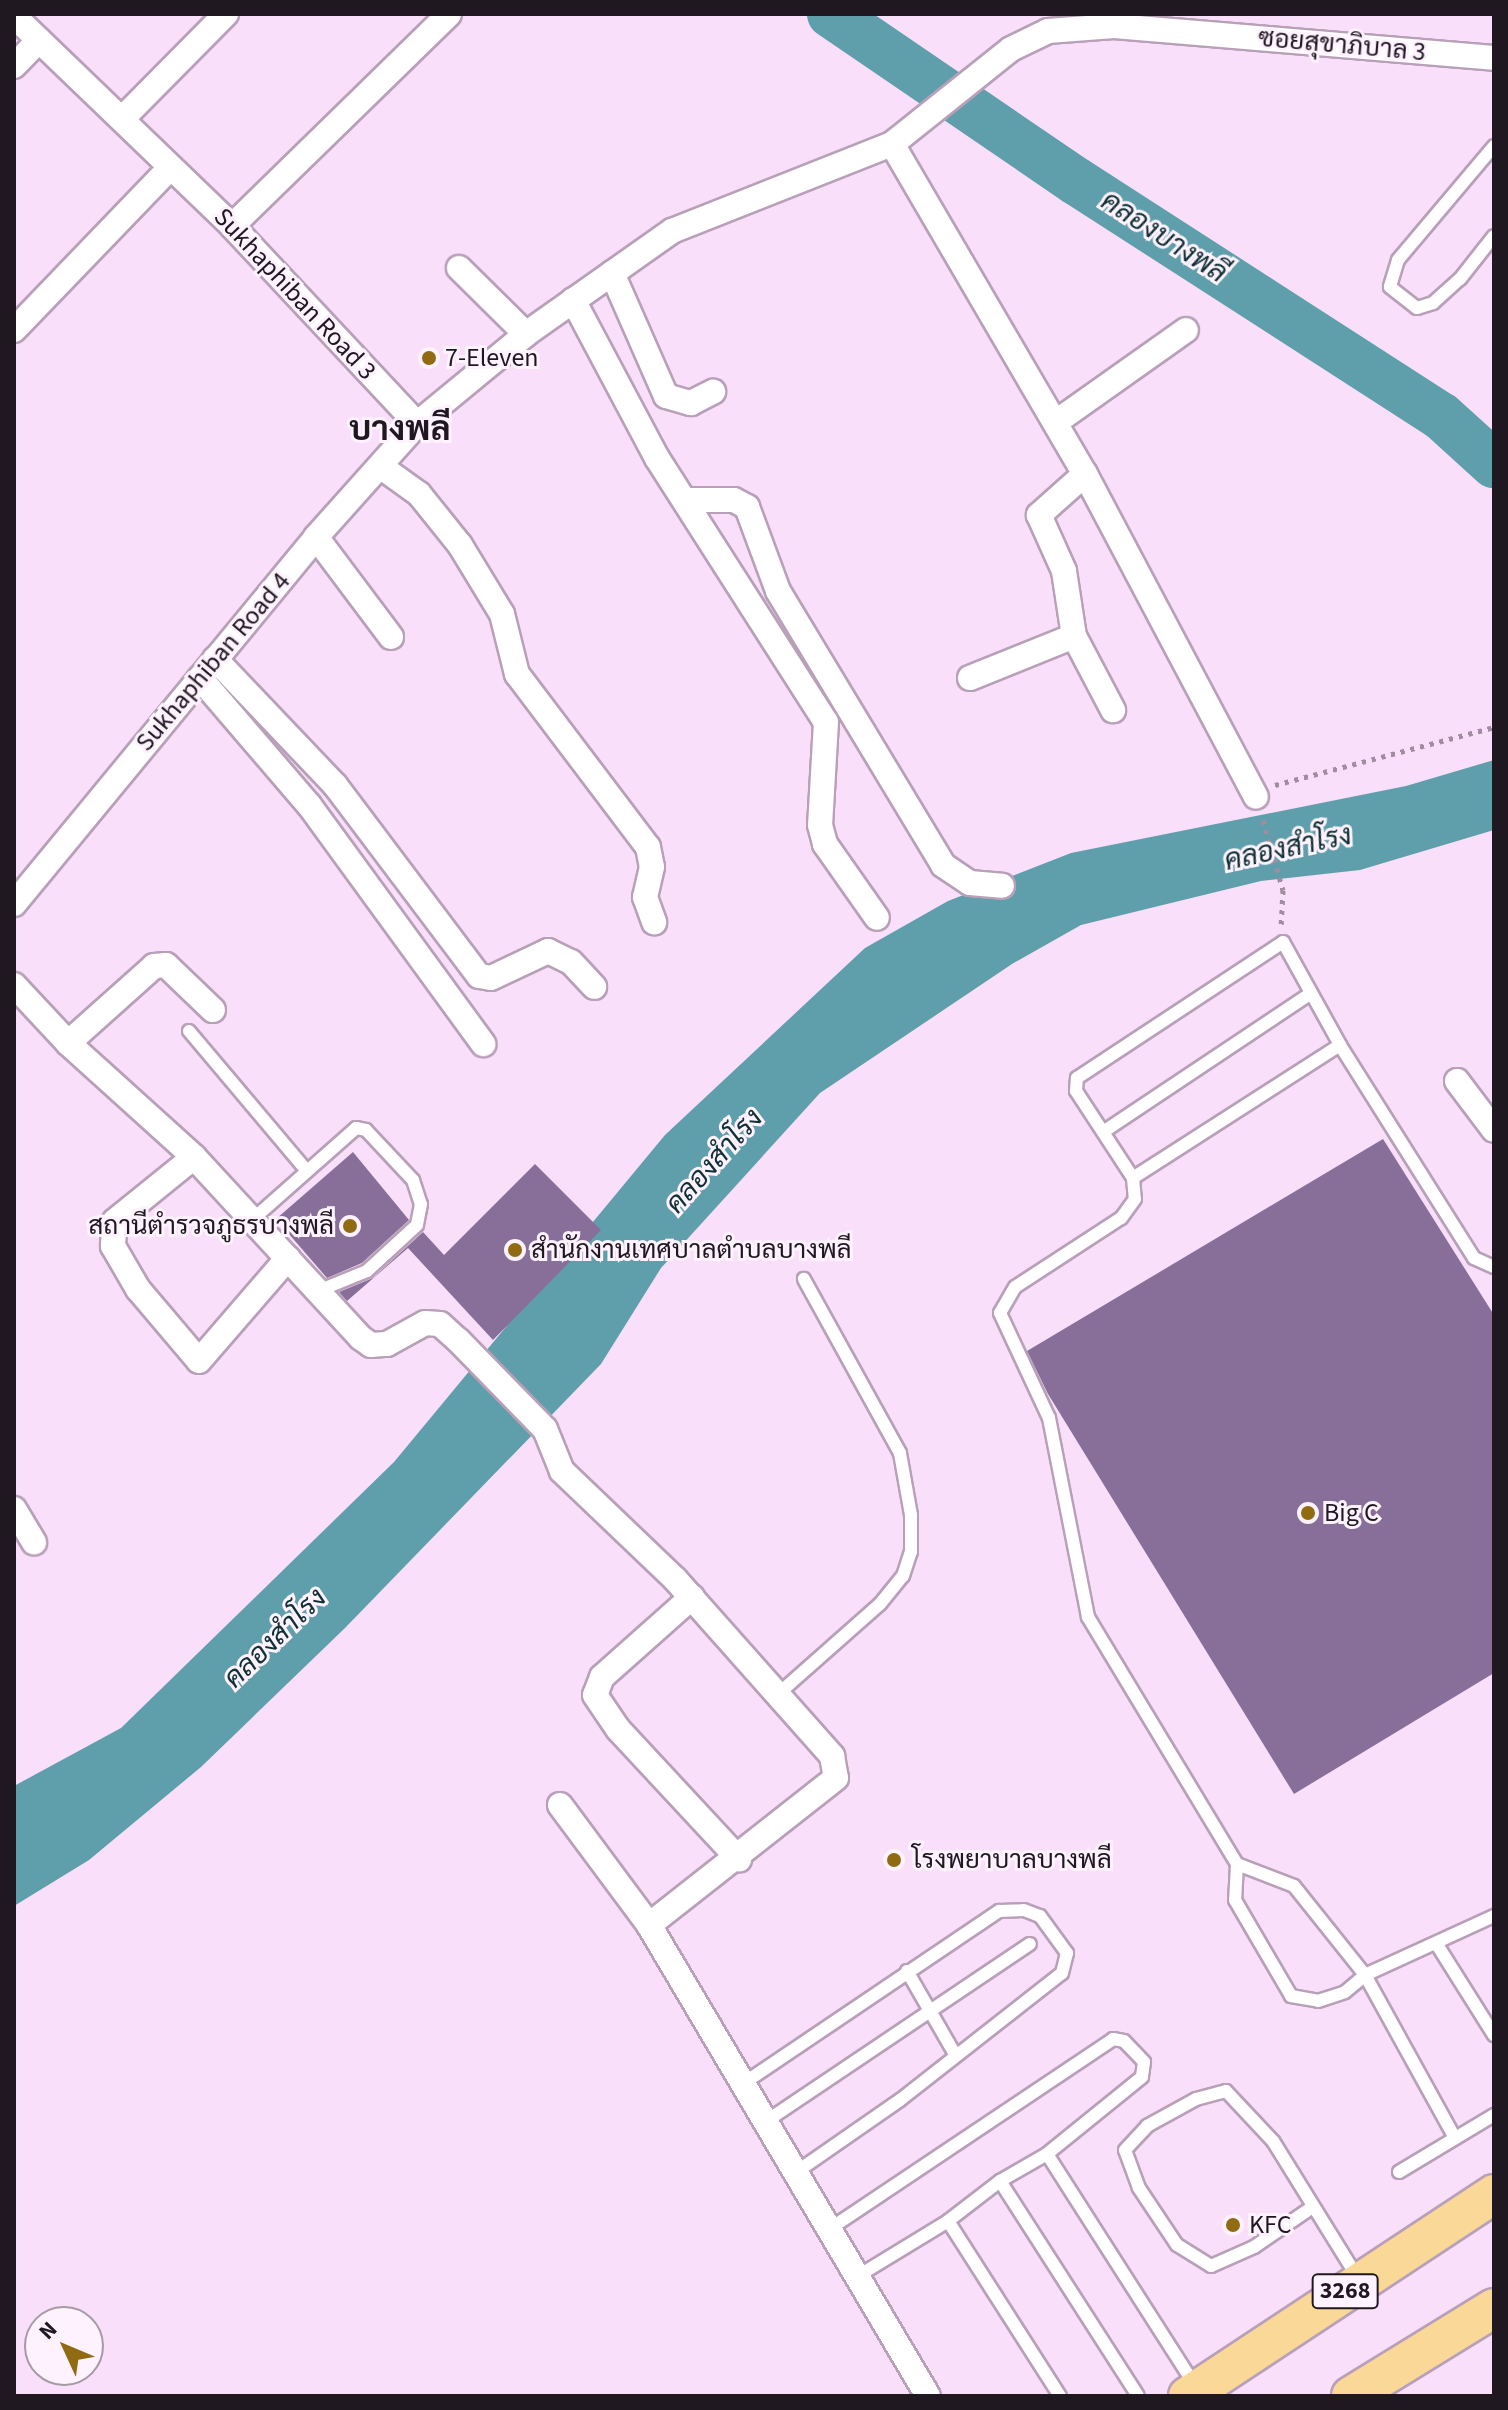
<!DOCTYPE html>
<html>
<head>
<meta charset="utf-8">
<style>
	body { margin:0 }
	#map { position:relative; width:1508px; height:2410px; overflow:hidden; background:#f9dff9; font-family:"Source Sans 3",Sarabun,sans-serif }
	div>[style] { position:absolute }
	.water>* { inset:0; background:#5e9fab }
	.river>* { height:48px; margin:-24px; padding:0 24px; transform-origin:24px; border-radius:24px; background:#5e9fab }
	.building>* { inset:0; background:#876f99 }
	.path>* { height:5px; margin-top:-2.5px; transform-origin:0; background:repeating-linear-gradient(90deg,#a08da0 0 4px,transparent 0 10px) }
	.roads { filter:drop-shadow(2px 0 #b8a0b8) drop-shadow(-2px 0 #b8a0b8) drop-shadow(0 2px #b8a0b8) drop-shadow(0 -2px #b8a0b8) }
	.service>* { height:12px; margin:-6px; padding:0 6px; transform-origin:6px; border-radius:6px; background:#fff }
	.minor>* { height:24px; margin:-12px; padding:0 12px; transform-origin:12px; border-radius:12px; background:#fff }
	.primary>* { height:38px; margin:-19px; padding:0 19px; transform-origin:19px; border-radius:19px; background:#f9d898 }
	.dots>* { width:22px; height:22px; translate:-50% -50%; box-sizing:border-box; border:4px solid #fdf2fd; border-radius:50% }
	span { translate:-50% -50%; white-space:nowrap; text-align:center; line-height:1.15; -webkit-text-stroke:6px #fdf2fd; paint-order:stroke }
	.shield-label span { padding:2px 6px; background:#fdf2fd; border:2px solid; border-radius:6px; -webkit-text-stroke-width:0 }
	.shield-label { font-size:24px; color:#201820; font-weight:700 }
	.street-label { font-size:26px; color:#201820 }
	.poi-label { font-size:26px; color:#201820 }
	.left { translate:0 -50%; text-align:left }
	.right { translate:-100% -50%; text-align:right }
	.water-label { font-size:28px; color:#0f3036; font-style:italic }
	.district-label { font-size:34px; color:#201820; font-weight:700 }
	.frame { position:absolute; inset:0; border:16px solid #201820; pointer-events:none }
	.north { position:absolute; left:24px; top:2306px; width:80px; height:80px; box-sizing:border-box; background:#fdf2fd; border:2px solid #a59ba5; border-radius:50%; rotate:314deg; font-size:22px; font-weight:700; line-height:32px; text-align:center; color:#201820 }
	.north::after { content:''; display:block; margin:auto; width:28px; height:36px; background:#906b11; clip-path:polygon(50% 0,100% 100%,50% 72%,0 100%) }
</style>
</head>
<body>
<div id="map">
	<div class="water">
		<i style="clip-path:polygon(1494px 760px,1494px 830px,1360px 870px,1261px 881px,1081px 925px,1012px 964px,820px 1093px,661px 1268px,601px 1364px,345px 1628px,201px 1767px,89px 1860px,14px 1906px,14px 1786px,121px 1728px,394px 1462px,665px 1135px,865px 948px,948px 901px,1071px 853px,1406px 786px)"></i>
	</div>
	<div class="river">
		<i style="left:831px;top:14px;width:297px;rotate:34.3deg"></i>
		<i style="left:1076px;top:181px;width:434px;rotate:32.8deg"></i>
		<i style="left:1441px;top:416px;width:72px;rotate:42.2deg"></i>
	</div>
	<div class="building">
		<i style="clip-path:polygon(1383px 1139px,1494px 1315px,1494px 1673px,1294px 1794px,1048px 1394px,1027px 1351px)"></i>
		<i style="clip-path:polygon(353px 1152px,409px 1220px,362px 1263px,327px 1278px,276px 1219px)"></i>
		<i style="clip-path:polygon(535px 1164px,601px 1230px,493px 1340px,408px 1248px,347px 1301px,339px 1292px,373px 1278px,423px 1232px,444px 1255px)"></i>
	</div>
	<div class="path">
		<i style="left:1275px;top:785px;width:227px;rotate:-14.8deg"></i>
		<i style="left:1263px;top:820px;width:73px;rotate:74.1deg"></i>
		<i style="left:1283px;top:890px;width:36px;rotate:93deg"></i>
	</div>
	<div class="roads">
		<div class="service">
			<i style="left:1494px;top:146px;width:149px;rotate:130.1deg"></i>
			<i style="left:1398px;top:260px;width:28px;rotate:107deg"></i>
			<i style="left:1390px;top:287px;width:34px;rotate:38deg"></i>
			<i style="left:1417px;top:308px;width:17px;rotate:-17deg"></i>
			<i style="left:1433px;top:303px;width:36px;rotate:-42deg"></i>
			<i style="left:1460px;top:279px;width:55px;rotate:-51.7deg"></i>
			<i style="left:189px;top:1031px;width:183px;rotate:49.9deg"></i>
			<i style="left:1103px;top:1132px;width:249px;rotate:-33.7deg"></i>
			<i style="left:1133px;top:1178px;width:104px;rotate:-123.2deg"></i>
			<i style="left:1076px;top:1091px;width:13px;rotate:-86deg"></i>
			<i style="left:1077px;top:1078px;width:247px;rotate:-33.4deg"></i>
			<i style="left:1283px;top:942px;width:118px;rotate:61deg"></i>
			<i style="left:252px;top:1220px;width:139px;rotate:-41.5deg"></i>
			<i style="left:356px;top:1128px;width:10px;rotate:11deg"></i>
			<i style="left:366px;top:1130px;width:69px;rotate:46.8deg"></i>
			<i style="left:413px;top:1180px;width:25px;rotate:72deg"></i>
			<i style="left:421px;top:1204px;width:21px;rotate:101deg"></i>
			<i style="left:417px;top:1225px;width:68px;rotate:137.4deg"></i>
			<i style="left:367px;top:1271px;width:53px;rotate:157.8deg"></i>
			<i style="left:1494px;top:1267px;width:22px;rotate:-156deg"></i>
			<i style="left:1474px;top:1258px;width:252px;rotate:-122.2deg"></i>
			<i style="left:1340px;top:1045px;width:246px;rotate:147.3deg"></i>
			<i style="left:1133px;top:1178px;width:21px;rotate:85deg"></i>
			<i style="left:1135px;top:1199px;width:24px;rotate:126deg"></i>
			<i style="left:1121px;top:1218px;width:126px;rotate:146.9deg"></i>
			<i style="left:1015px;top:1287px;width:30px;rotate:120deg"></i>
			<i style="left:1000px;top:1313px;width:116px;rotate:65deg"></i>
			<i style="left:1049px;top:1418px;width:203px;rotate:78.9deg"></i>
			<i style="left:1088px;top:1617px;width:288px;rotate:58.9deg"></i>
			<i style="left:1237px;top:1864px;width:61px;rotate:21.1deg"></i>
			<i style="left:1294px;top:1886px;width:114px;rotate:51.4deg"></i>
			<i style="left:1365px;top:1975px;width:142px;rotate:-24.6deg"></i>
			<i style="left:777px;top:1695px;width:137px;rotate:-41.5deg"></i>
			<i style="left:880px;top:1604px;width:36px;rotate:-51deg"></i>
			<i style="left:903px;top:1576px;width:25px;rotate:-72deg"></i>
			<i style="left:911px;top:1552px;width:37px;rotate:-90deg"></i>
			<i style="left:911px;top:1515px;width:63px;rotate:-100.1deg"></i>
			<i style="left:900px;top:1453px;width:199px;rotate:-118.9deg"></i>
			<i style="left:1237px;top:1864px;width:36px;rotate:93deg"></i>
			<i style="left:1235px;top:1900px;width:111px;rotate:59.7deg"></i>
			<i style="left:1291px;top:1996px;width:27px;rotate:10deg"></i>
			<i style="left:1318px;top:2001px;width:28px;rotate:-18deg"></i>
			<i style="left:1345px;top:1992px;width:26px;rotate:-40deg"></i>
			<i style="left:1365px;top:1975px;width:186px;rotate:61.1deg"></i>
			<i style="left:1436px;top:1943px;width:109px;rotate:57.8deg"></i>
			<i style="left:907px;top:1971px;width:96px;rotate:60deg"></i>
			<i style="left:744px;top:2083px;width:308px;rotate:-34deg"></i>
			<i style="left:999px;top:1911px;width:25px;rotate:-2deg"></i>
			<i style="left:1024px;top:1910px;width:17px;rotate:21deg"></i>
			<i style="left:1040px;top:1916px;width:46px;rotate:53.9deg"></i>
			<i style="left:1067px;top:1953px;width:21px;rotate:104deg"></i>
			<i style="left:1062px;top:1973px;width:206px;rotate:141.9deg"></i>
			<i style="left:900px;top:2100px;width:128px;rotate:145.2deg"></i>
			<i style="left:765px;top:2122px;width:319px;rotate:-33.9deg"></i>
			<i style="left:1047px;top:2154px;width:277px;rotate:57.4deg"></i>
			<i style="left:1399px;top:2172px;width:111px;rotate:-31deg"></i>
			<i style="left:1311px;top:2208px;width:69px;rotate:145.6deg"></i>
			<i style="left:1254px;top:2247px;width:47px;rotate:156.2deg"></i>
			<i style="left:1211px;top:2266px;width:40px;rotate:-148deg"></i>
			<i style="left:1177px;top:2245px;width:69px;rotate:-123.7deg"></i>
			<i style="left:1139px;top:2188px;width:40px;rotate:-110.2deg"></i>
			<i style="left:1125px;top:2150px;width:33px;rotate:-47deg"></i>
			<i style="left:1147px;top:2126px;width:56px;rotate:-28.9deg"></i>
			<i style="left:1196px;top:2099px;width:31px;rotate:-15deg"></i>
			<i style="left:1226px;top:2091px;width:69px;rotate:46.8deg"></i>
			<i style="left:1273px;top:2141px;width:161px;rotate:58.2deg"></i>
			<i style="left:948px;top:2221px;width:208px;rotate:57.4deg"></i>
			<i style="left:840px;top:2222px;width:329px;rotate:-33.8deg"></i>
			<i style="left:1113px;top:2039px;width:11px;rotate:10deg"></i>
			<i style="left:1124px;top:2041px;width:29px;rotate:46deg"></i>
			<i style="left:1144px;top:2062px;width:15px;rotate:98deg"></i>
			<i style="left:1142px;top:2077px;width:122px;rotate:141deg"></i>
			<i style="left:1047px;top:2154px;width:54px;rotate:150.1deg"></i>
			<i style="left:858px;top:2276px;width:105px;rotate:-31.4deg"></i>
			<i style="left:948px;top:2221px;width:66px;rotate:-37.6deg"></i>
			<i style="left:1000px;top:2181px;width:255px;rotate:57.3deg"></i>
		</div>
		<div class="minor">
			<i style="left:14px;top:16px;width:303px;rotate:43.9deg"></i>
			<i style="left:232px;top:226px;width:271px;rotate:46.9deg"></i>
			<i style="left:14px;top:66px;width:36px;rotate:-46deg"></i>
			<i style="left:122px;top:119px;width:148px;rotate:-45.3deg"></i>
			<i style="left:892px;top:144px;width:382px;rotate:59.7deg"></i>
			<i style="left:1085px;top:474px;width:365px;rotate:62.1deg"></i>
			<i style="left:232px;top:226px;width:303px;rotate:-44.3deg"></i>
			<i style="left:459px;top:268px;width:94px;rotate:44.6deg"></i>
			<i style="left:612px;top:273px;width:134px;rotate:66.3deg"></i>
			<i style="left:666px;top:396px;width:26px;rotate:16deg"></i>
			<i style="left:691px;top:403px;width:25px;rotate:-27deg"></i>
			<i style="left:573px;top:300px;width:179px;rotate:62deg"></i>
			<i style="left:657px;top:458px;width:313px;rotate:57.4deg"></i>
			<i style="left:826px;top:722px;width:103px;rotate:93.3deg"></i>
			<i style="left:820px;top:825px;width:20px;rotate:75deg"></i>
			<i style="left:825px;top:844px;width:90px;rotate:54.9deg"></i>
			<i style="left:14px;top:330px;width:226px;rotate:-46.1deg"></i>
			<i style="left:1056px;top:422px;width:159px;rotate:-35.3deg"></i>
			<i style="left:380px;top:466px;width:48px;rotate:35.7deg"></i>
			<i style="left:419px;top:494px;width:65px;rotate:51.2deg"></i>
			<i style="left:460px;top:545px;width:81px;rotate:58.7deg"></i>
			<i style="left:502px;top:614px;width:62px;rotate:76deg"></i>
			<i style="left:517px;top:674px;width:217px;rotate:52.9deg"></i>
			<i style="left:648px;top:847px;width:20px;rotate:79deg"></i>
			<i style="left:652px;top:867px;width:31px;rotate:103deg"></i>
			<i style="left:645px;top:897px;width:27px;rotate:70deg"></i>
			<i style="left:1085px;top:474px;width:62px;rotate:138.3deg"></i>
			<i style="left:1039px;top:515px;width:61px;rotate:65.9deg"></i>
			<i style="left:1064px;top:571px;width:66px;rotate:81.3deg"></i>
			<i style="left:1074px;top:636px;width:84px;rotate:62.2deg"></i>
			<i style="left:685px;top:500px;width:49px"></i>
			<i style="left:734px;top:500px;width:15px;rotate:28deg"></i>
			<i style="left:747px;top:507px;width:90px;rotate:69.7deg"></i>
			<i style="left:778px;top:591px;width:320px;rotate:58.9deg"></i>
			<i style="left:943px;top:865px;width:32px;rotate:34deg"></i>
			<i style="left:970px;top:883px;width:32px;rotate:5deg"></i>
			<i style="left:316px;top:537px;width:125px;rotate:53.1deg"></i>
			<i style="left:215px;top:659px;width:174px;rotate:46.4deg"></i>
			<i style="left:335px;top:785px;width:239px;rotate:53deg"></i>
			<i style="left:479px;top:976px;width:12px;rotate:9deg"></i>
			<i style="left:491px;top:978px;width:63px;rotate:-25.3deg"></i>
			<i style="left:548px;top:951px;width:25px;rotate:26deg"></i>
			<i style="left:571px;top:962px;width:34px;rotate:47deg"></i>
			<i style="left:200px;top:678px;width:167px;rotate:49.4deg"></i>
			<i style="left:309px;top:805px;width:296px;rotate:53.9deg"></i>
			<i style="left:970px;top:678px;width:112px;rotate:-22deg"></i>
			<i style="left:14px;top:904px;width:475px;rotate:-50.5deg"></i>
			<i style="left:316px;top:537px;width:152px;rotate:-48.2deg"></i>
			<i style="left:417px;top:424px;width:141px;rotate:-39.5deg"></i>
			<i style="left:526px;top:334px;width:179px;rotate:-35.2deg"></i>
			<i style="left:672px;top:231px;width:237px;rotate:-21.6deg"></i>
			<i style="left:892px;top:144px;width:152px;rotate:-38.6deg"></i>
			<i style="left:1011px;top:49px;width:41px;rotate:-25.9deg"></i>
			<i style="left:1048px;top:31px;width:66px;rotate:-4.3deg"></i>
			<i style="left:1114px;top:26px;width:381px;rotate:4.8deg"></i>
			<i style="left:14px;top:985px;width:79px;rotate:47deg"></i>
			<i style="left:68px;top:1043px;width:170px;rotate:42.1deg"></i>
			<i style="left:194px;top:1157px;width:246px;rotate:47.3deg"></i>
			<i style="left:361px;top:1338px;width:12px;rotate:35deg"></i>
			<i style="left:371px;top:1345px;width:16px;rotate:-4deg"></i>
			<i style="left:387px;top:1344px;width:43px;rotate:-28.9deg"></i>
			<i style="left:425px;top:1323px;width:15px;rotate:4deg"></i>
			<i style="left:440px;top:1324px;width:24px;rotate:42deg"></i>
			<i style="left:458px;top:1340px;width:124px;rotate:45.7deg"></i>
			<i style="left:545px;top:1429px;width:45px;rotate:68deg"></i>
			<i style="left:562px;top:1471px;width:156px;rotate:43.7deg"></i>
			<i style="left:675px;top:1579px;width:237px;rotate:48.4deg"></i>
			<i style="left:832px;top:1756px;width:22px;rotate:80deg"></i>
			<i style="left:836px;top:1778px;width:238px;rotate:141.8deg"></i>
			<i style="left:68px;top:1043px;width:115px;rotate:-41.8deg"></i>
			<i style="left:154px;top:966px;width:12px;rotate:-5deg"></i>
			<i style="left:166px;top:965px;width:65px;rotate:43.8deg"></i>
			<i style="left:1457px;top:1081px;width:61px;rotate:52.9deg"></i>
			<i style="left:194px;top:1157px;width:102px;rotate:141deg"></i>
			<i style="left:115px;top:1221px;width:25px;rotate:95deg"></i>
			<i style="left:113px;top:1246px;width:50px;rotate:59.8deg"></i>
			<i style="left:138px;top:1289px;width:94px;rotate:49.7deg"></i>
			<i style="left:199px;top:1361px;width:136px;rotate:-49.2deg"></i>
			<i style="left:14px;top:1509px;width:39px;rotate:59deg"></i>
			<i style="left:692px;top:1597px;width:120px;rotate:138.4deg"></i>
			<i style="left:602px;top:1677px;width:19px;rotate:111deg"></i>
			<i style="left:595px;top:1695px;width:41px;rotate:55.9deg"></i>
			<i style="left:618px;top:1729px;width:178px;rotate:47.1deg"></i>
			<i style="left:560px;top:1805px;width:149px;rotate:53.4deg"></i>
			<i style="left:649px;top:1925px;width:547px;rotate:59.36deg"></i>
		</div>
		<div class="primary">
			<i style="left:1188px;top:2396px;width:367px;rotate:-33.4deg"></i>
			<i style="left:1351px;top:2396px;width:168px;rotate:-31.6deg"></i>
		</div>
	</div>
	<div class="dots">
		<i style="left:429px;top:358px;background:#906b11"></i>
		<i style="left:350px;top:1226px;background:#906b11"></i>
		<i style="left:515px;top:1250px;background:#906b11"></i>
		<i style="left:1308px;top:1513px;background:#906b11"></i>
		<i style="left:894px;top:1860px;background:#906b11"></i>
		<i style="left:1233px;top:2225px;background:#906b11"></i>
	</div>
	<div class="shield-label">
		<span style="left:1345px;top:2291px">3268</span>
	</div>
	<div class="street-label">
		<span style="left:1342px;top:45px;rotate:5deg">ซอยสุขาภิบาล 3</span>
		<span style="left:295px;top:294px;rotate:47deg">Sukhaphiban Road 3</span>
		<span style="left:213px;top:662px;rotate:-50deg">Sukhaphiban Road 4</span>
	</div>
	<div class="poi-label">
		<span class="left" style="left:445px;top:358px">7-Eleven</span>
		<span class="right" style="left:334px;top:1226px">สถานีตำรวจภูธรบางพลี</span>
		<span class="left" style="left:531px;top:1250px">สำนักงานเทศบาลตำบลบางพลี</span>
		<span class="left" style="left:1324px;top:1513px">Big C</span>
		<span class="left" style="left:912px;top:1860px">โรงพยาบาลบางพลี</span>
		<span class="left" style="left:1249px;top:2225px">KFC</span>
	</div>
	<div class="water-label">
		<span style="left:1164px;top:237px;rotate:33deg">คลองบางพลี</span>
		<span style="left:1288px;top:848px;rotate:-12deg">คลองสำโรง</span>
		<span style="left:714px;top:1161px;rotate:-48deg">คลองสำโรง</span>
		<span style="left:275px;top:1638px;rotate:-44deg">คลองสำโรง</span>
	</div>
	<div class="district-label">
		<span style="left:400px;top:430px">บางพลี</span>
	</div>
	<div class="frame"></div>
	<div class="north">N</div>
</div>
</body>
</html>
